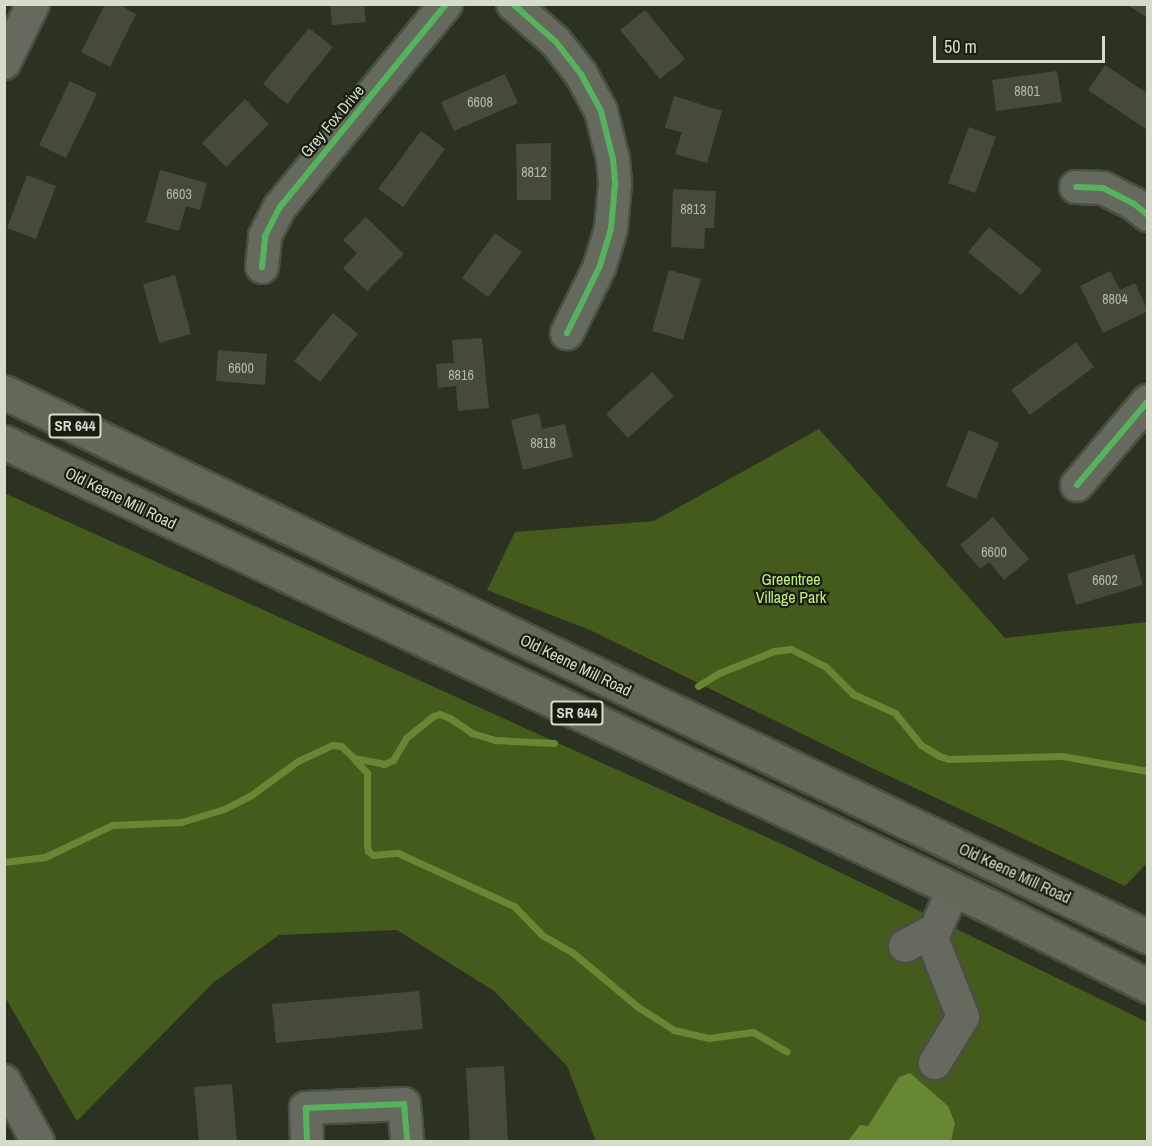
<!DOCTYPE html>
<html>
<head>
<meta charset="utf-8">
<style>
	body { margin:0 }
	#map { position:relative; width:1152px; height:1146px; overflow:hidden; background:#2c3222; font-family:"Archivo Narrow",sans-serif }
	div>[style] { position:absolute }
	.green>* { inset:0; background:#455b1b }
	.water>* { inset:0; background:#698633 }
	.stream>* { height:7px; margin:-3.5px; padding:0 3.5px; transform-origin:3.5px; border-radius:3.5px; background:#698633 }
	.building>* { inset:0; background:#454a3d }
	.roads { filter:drop-shadow(2px 0 #4a4f42) drop-shadow(-2px 0 #4a4f42) drop-shadow(0 2px #4a4f42) drop-shadow(0 -2px #4a4f42) }
	.minor>* { height:32px; margin:-16px; padding:0 16px; transform-origin:16px; border-radius:16px; background:#65695e }
	.major>* { height:33px; margin:-16.5px; padding:0 16.5px; transform-origin:16.5px; border-radius:16.5px; background:#636958 }
	.cycleway>* { height:6px; margin:-3px; padding:0 3px; transform-origin:3px; border-radius:3px; background:#56b35d }
	span { translate:-50% -50%; white-space:nowrap; text-align:center; line-height:1.15; -webkit-text-stroke:4.5px #181d11; paint-order:stroke }
	.number-label { font-size:14px; color:#b1b8a8 }
	.number-label span { -webkit-text-stroke-width:0 }
	.shield-label span { padding:2px 4px; background:#181d11; border:2px solid; border-radius:4px; -webkit-text-stroke-width:0 }
	.shield-label { font-size:15px; color:#d5dccc; font-weight:700 }
	.street-label { font-size:16px; color:#d5dccc }
	.park-label { font-size:16px; color:#c3ef7a }
	.frame { position:absolute; inset:0; border:6px solid #d5dccc; pointer-events:none }
	.scale { position:absolute; left:933px; top:36px; width:172px; height:27px; box-sizing:border-box; border:3px solid #d5dccc; border-top:0; padding-left:8px; font-size:18px; line-height:21px; white-space:nowrap; color:#d5dccc; -webkit-text-stroke:4px #181d11; paint-order:stroke }
</style>
</head>
<body>
<div id="map">
	<div class="green">
		<i style="clip-path:polygon(819px 429px,1005px 638px,1147px 622px,1147px 863px,1125px 886px,874px 769px,590px 630px,487px 590px,515px 532px,654px 521px)"></i>
		<i style="clip-path:polygon(4px 493px,784px 845px,1147px 1022px,1147px 1141px,596px 1141px,567px 1066px,494px 991px,397px 930px,279px 935px,214px 982px,77px 1121px,5px 997px)"></i>
	</div>
	<div class="water">
		<i style="clip-path:polygon(910px 1073px,948px 1106px,955px 1123px,951px 1141px,848px 1141px,860px 1125px,868px 1126px,899px 1077px)"></i>
	</div>
	<div class="stream">
		<i style="left:698px;top:686px;width:25px;rotate:-32deg"></i>
		<i style="left:719px;top:673px;width:59px;rotate:-21.8deg"></i>
		<i style="left:774px;top:651px;width:17px;rotate:-7deg"></i>
		<i style="left:791px;top:649px;width:38px;rotate:27deg"></i>
		<i style="left:825px;top:666px;width:40px;rotate:45deg"></i>
		<i style="left:853px;top:694px;width:46px;rotate:24.3deg"></i>
		<i style="left:895px;top:713px;width:41px;rotate:50.9deg"></i>
		<i style="left:921px;top:745px;width:21px;rotate:31deg"></i>
		<i style="left:939px;top:756px;width:9px;rotate:18deg"></i>
		<i style="left:948px;top:759px;width:114px;rotate:-1.5deg"></i>
		<i style="left:1062px;top:756px;width:87px;rotate:9.9deg"></i>
		<i style="left:355px;top:760px;width:18px;rotate:47deg"></i>
		<i style="left:367px;top:773px;width:72px;rotate:90deg"></i>
		<i style="left:367px;top:845px;width:6px;rotate:81deg"></i>
		<i style="left:368px;top:851px;width:6px;rotate:39deg"></i>
		<i style="left:373px;top:855px;width:25px;rotate:-5deg"></i>
		<i style="left:398px;top:853px;width:128px;rotate:24.6deg"></i>
		<i style="left:514px;top:906px;width:40px;rotate:46deg"></i>
		<i style="left:542px;top:935px;width:34px;rotate:30deg"></i>
		<i style="left:572px;top:952px;width:86px;rotate:39.8deg"></i>
		<i style="left:638px;top:1007px;width:43px;rotate:32.6deg"></i>
		<i style="left:674px;top:1030px;width:36px;rotate:13deg"></i>
		<i style="left:709px;top:1038px;width:44px;rotate:-7.8deg"></i>
		<i style="left:753px;top:1032px;width:39px;rotate:30deg"></i>
		<i style="left:4px;top:862px;width:41px;rotate:-7deg"></i>
		<i style="left:45px;top:857px;width:74px;rotate:-25.5deg"></i>
		<i style="left:112px;top:825px;width:69px;rotate:-2.5deg"></i>
		<i style="left:181px;top:822px;width:45px;rotate:-16.8deg"></i>
		<i style="left:224px;top:809px;width:29px;rotate:-27deg"></i>
		<i style="left:250px;top:796px;width:59px;rotate:-36.1deg"></i>
		<i style="left:298px;top:761px;width:38px;rotate:-25deg"></i>
		<i style="left:333px;top:745px;width:8px;rotate:7deg"></i>
		<i style="left:341px;top:746px;width:18px;rotate:43deg"></i>
		<i style="left:354px;top:758px;width:31px;rotate:11deg"></i>
		<i style="left:384px;top:764px;width:10px;rotate:-24deg"></i>
		<i style="left:393px;top:760px;width:26px;rotate:-59deg"></i>
		<i style="left:406px;top:738px;width:35px;rotate:-39deg"></i>
		<i style="left:433px;top:716px;width:7px;rotate:-16deg"></i>
		<i style="left:440px;top:714px;width:11px;rotate:22deg"></i>
		<i style="left:450px;top:718px;width:27px;rotate:34deg"></i>
		<i style="left:472px;top:733px;width:24px;rotate:17deg"></i>
		<i style="left:495px;top:740px;width:59px;rotate:2.9deg"></i>
	</div>
	<div class="building">
		<i style="clip-path:polygon(105px 4px,118px 4px,136px 14px,110px 67px,81px 52px)"></i>
		<i style="clip-path:polygon(330px 4px,364px 4px,366px 22px,332px 25px)"></i>
		<i style="clip-path:polygon(1126px 4px,1148px 4px,1148px 18px)"></i>
		<i style="clip-path:polygon(645px 10px,685px 59px,660px 79px,620px 30px)"></i>
		<i style="clip-path:polygon(309px 28px,333px 47px,287px 104px,263px 84px)"></i>
		<i style="clip-path:polygon(1105px 65px,1148px 94px,1146px 129px,1088px 90px)"></i>
		<i style="clip-path:polygon(1057px 71px,1062px 102px,996px 111px,992px 80px)"></i>
		<i style="clip-path:polygon(505px 74px,518px 103px,454px 131px,441px 102px)"></i>
		<i style="clip-path:polygon(70px 81px,97px 94px,66px 158px,39px 145px)"></i>
		<i style="clip-path:polygon(674px 96px,722px 111px,707px 163px,675px 154px,682px 132px,665px 128px)"></i>
		<i style="clip-path:polygon(245px 99px,269px 124px,226px 167px,202px 143px)"></i>
		<i style="clip-path:polygon(969px 127px,996px 137px,975px 193px,948px 183px)"></i>
		<i style="clip-path:polygon(421px 131px,445px 149px,403px 207px,378px 189px)"></i>
		<i style="clip-path:polygon(551px 143px,551px 200px,517px 200px,516px 144px)"></i>
		<i style="clip-path:polygon(160px 170px,207px 183px,200px 210px,186px 206px,179px 231px,146px 222px)"></i>
		<i style="clip-path:polygon(27px 175px,56px 186px,36px 239px,7px 228px)"></i>
		<i style="clip-path:polygon(673px 189px,716px 191px,714px 228px,705px 228px,704px 249px,671px 247px)"></i>
		<i style="clip-path:polygon(366px 217px,404px 254px,367px 291px,343px 268px,357px 253px,343px 240px)"></i>
		<i style="clip-path:polygon(989px 227px,1042px 270px,1021px 295px,968px 252px)"></i>
		<i style="clip-path:polygon(495px 233px,522px 252px,488px 297px,462px 278px)"></i>
		<i style="clip-path:polygon(669px 270px,701px 279px,683px 340px,652px 331px)"></i>
		<i style="clip-path:polygon(1110px 271px,1120px 290px,1135px 283px,1148px 311px,1103px 333px,1080px 286px)"></i>
		<i style="clip-path:polygon(175px 275px,191px 334px,159px 343px,143px 284px)"></i>
		<i style="clip-path:polygon(333px 313px,358px 334px,320px 382px,294px 361px)"></i>
		<i style="clip-path:polygon(482px 338px,489px 408px,458px 411px,456px 386px,438px 388px,436px 364px,454px 363px,452px 340px)"></i>
		<i style="clip-path:polygon(1076px 342px,1094px 367px,1030px 415px,1011px 390px)"></i>
		<i style="clip-path:polygon(218px 350px,267px 354px,265px 385px,216px 381px)"></i>
		<i style="clip-path:polygon(652px 372px,674px 396px,628px 438px,606px 414px)"></i>
		<i style="clip-path:polygon(539px 413px,542px 429px,565px 424px,573px 457px,523px 470px,511px 420px)"></i>
		<i style="clip-path:polygon(969px 430px,999px 443px,976px 499px,946px 486px)"></i>
		<i style="clip-path:polygon(993px 517px,1029px 559px,1004px 580px,989px 562px,980px 569px,960px 545px)"></i>
		<i style="clip-path:polygon(1134px 554px,1143px 585px,1076px 605px,1067px 574px)"></i>
		<i style="clip-path:polygon(419px 991px,423px 1029px,276px 1043px,272px 1004px)"></i>
		<i style="clip-path:polygon(504px 1066px,508px 1142px,470px 1142px,466px 1068px)"></i>
		<i style="clip-path:polygon(232px 1084px,237px 1142px,199px 1142px,194px 1087px)"></i>
	</div>
	<div class="roads">
		<div class="minor">
			<i style="left:513px;top:4px;width:57px;rotate:41.5deg"></i>
			<i style="left:556px;top:42px;width:41px;rotate:52deg"></i>
			<i style="left:581px;top:74px;width:42px;rotate:61.6deg"></i>
			<i style="left:601px;top:111px;width:49px;rotate:76deg"></i>
			<i style="left:613px;top:159px;width:25px;rotate:85deg"></i>
			<i style="left:615px;top:184px;width:45px;rotate:95.1deg"></i>
			<i style="left:611px;top:229px;width:39px;rotate:107deg"></i>
			<i style="left:600px;top:266px;width:75px;rotate:116.2deg"></i>
			<i style="left:4px;top:63px;width:66px;rotate:-63.8deg"></i>
			<i style="left:1076px;top:187px;width:27px;rotate:2deg"></i>
			<i style="left:1103px;top:188px;width:34px;rotate:27deg"></i>
			<i style="left:1133px;top:203px;width:19px;rotate:39deg"></i>
			<i style="left:262px;top:267px;width:31px;rotate:-84deg"></i>
			<i style="left:265px;top:236px;width:33px;rotate:-63deg"></i>
			<i style="left:280px;top:207px;width:262px;rotate:-50.7deg"></i>
			<i style="left:1077px;top:485px;width:110px;rotate:-49.8deg"></i>
			<i style="left:905px;top:946px;width:32px;rotate:-28deg"></i>
			<i style="left:935px;top:1063px;width:54px;rotate:-58.7deg"></i>
			<i style="left:963px;top:1017px;width:85px;rotate:-111.4deg"></i>
			<i style="left:932px;top:938px;width:52px;rotate:-66.4deg"></i>
			<i style="left:4px;top:1081px;width:70px;rotate:60.9deg"></i>
			<i style="left:307px;top:1142px;width:34px;rotate:-92deg"></i>
			<i style="left:306px;top:1108px;width:98px;rotate:-2.3deg"></i>
			<i style="left:404px;top:1104px;width:38px;rotate:85deg"></i>
		</div>
		<div class="major">
			<i style="left:4px;top:392px;width:1267px;rotate:25.47deg"></i>
			<i style="left:4px;top:442px;width:1093px;rotate:25.23deg"></i>
			<i style="left:993px;top:908px;width:174px;rotate:26.7deg"></i>
		</div>
	</div>
	<div class="cycleway">
		<i style="left:513px;top:4px;width:57px;rotate:41.5deg"></i>
		<i style="left:556px;top:42px;width:41px;rotate:52deg"></i>
		<i style="left:581px;top:74px;width:42px;rotate:61.6deg"></i>
		<i style="left:601px;top:111px;width:49px;rotate:76deg"></i>
		<i style="left:613px;top:159px;width:25px;rotate:85deg"></i>
		<i style="left:615px;top:184px;width:45px;rotate:95.1deg"></i>
		<i style="left:611px;top:229px;width:39px;rotate:107deg"></i>
		<i style="left:600px;top:266px;width:75px;rotate:116.2deg"></i>
		<i style="left:1076px;top:187px;width:27px;rotate:2deg"></i>
		<i style="left:1103px;top:188px;width:34px;rotate:27deg"></i>
		<i style="left:1133px;top:203px;width:19px;rotate:39deg"></i>
		<i style="left:262px;top:267px;width:31px;rotate:-84deg"></i>
		<i style="left:265px;top:236px;width:33px;rotate:-63deg"></i>
		<i style="left:280px;top:207px;width:262px;rotate:-50.7deg"></i>
		<i style="left:1077px;top:485px;width:110px;rotate:-49.8deg"></i>
		<i style="left:307px;top:1142px;width:34px;rotate:-92deg"></i>
		<i style="left:306px;top:1108px;width:98px;rotate:-2.3deg"></i>
		<i style="left:404px;top:1104px;width:38px;rotate:85deg"></i>
	</div>
	<div class="number-label">
		<span style="left:1027px;top:91px">8801</span>
		<span style="left:480px;top:102px">6608</span>
		<span style="left:534px;top:172px">8812</span>
		<span style="left:179px;top:194px">6603</span>
		<span style="left:693px;top:209px">8813</span>
		<span style="left:1115px;top:299px">8804</span>
		<span style="left:241px;top:368px">6600</span>
		<span style="left:461px;top:375px">8816</span>
		<span style="left:543px;top:443px">8818</span>
		<span style="left:994px;top:552px">6600</span>
		<span style="left:1105px;top:580px">6602</span>
	</div>
	<div class="shield-label">
		<span style="left:75px;top:426px">SR 644</span>
		<span style="left:577px;top:713px">SR 644</span>
	</div>
	<div class="street-label">
		<span style="left:332px;top:121px;rotate:-50deg">Grey Fox Drive</span>
		<span style="left:121px;top:498px;rotate:26deg">Old Keene Mill Road</span>
		<span style="left:576px;top:665px;rotate:26deg">Old Keene Mill Road</span>
		<span style="left:1015px;top:873px;rotate:25deg">Old Keene Mill Road</span>
	</div>
	<div class="park-label">
		<span style="left:791px;top:588px">Greentree<br>Village Park</span>
	</div>
	<div class="frame"></div>
	<div class="scale">50 m</div>
</div>
</body>
</html>
